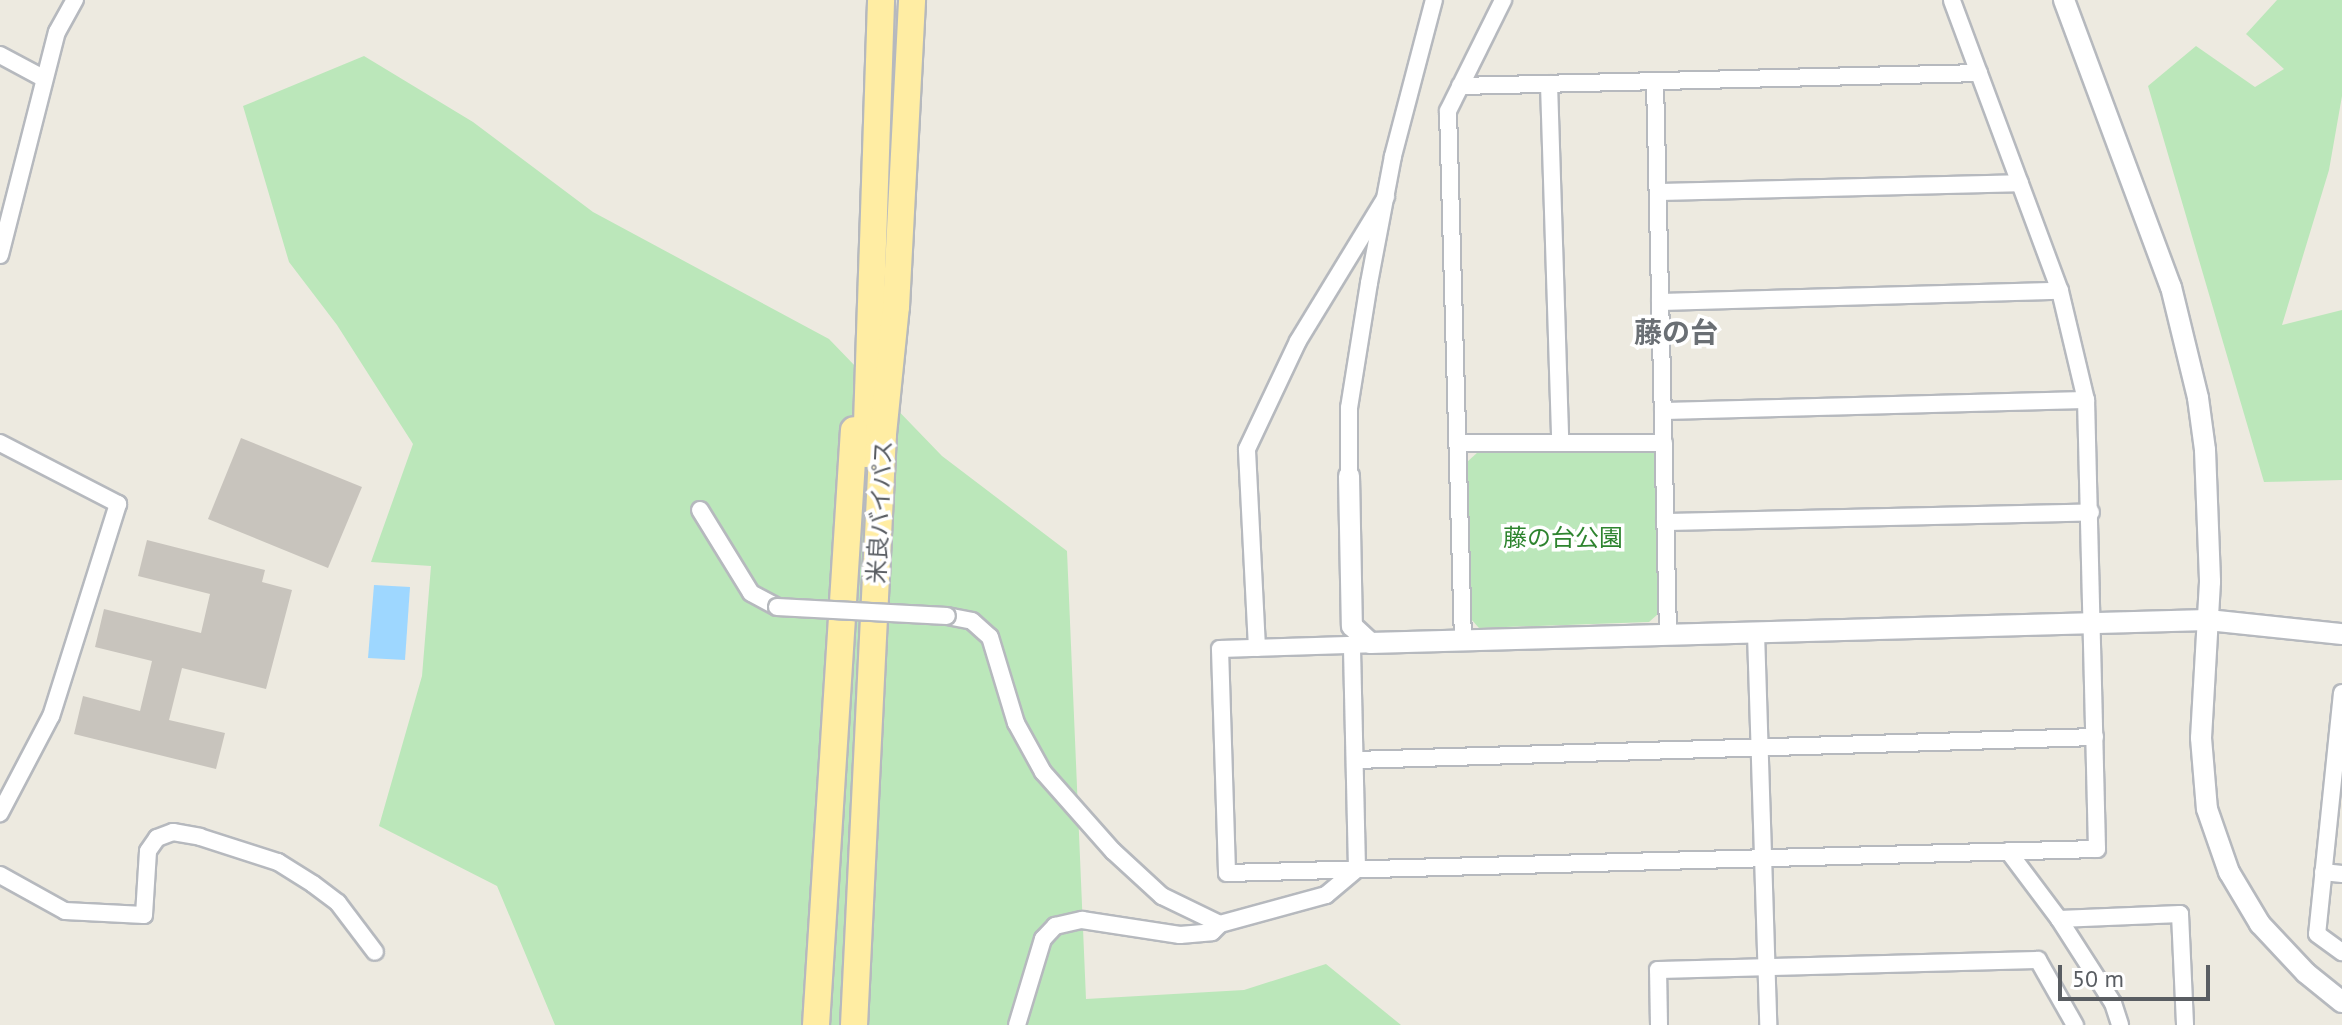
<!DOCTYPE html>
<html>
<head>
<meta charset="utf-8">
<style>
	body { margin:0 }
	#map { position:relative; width:2342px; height:1025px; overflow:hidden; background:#edeae0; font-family:"PT Sans","Noto Sans JP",sans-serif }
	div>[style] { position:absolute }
	.green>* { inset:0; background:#bbe7ba }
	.water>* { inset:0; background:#9ed7ff }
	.building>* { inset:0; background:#c8c4bd }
	.roads { filter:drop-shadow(2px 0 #b6b9be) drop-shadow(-2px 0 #b6b9be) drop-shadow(0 2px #b6b9be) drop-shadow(0 -2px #b6b9be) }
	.minor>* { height:16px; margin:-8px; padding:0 8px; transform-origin:8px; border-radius:8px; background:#fff }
	.tertiary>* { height:20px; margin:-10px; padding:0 10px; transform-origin:10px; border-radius:10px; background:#fff }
	.primary>* { height:26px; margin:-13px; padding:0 13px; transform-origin:13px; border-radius:13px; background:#ffeda3 }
	.bridges { filter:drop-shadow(2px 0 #b6b9be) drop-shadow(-2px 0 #b6b9be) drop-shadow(0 2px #b6b9be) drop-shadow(0 -2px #b6b9be) }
	.minor-bridge>* { height:16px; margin:-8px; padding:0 8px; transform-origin:8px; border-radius:8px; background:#fff }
	span { translate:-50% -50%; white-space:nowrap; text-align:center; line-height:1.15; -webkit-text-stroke:7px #fff; paint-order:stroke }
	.street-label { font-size:24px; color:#595d62 }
	.park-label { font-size:24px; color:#2e842f }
	.quarter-label { font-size:28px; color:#6a6f74; font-weight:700 }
	.scale { position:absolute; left:2058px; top:965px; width:152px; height:36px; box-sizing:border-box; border:4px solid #595d62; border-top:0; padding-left:10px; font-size:24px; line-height:28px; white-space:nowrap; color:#595d62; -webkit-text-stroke:6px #fff; paint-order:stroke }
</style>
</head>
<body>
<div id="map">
	<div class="green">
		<i style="clip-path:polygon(2277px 0,2342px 0,2342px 96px,2329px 170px,2282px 325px,2342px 310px,2342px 480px,2264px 482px,2148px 86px,2196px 46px,2255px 87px,2284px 69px,2246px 34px)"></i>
		<i style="clip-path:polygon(364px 56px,473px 122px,593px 212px,829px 339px,942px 456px,1067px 551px,1086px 999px,1244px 990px,1326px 964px,1401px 1025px,555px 1025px,497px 886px,379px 826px,422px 676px,431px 566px,371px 562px,413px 444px,337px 325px,289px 262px,243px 106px)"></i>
		<i style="clip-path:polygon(1654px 449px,1658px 614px,1649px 622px,1479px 628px,1471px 619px,1467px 462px,1478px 452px)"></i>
	</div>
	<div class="water">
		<i style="clip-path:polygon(374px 585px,410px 587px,405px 660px,368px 658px)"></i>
	</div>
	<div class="building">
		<i style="clip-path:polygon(241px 438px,362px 487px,328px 568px,208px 519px)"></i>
		<i style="clip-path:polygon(147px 540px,265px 570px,262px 582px,292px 590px,266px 689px,182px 668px,169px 720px,225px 733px,216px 769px,74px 734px,83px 696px,140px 711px,152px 661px,95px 647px,104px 609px,201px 633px,210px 594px,138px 576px)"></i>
	</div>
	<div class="roads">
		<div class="minor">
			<i style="left:0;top:55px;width:49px;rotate:28.1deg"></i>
			<i style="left:1655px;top:82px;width:553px;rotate:88.65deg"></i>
			<i style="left:1549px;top:84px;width:358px;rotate:88.2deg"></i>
			<i style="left:1460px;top:86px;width:519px;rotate:-1.43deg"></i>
			<i style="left:1658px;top:192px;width:362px;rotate:-1.4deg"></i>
			<i style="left:0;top:255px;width:230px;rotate:-75.7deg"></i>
			<i style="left:57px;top:32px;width:37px;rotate:-61deg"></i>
			<i style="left:1660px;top:302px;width:400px;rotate:-1.6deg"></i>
			<i style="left:1663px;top:411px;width:423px;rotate:-1.5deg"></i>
			<i style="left:0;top:443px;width:133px;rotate:27.3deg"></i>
			<i style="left:118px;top:504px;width:222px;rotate:107.5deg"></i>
			<i style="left:51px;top:716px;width:110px;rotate:117.7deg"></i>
			<i style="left:1457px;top:443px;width:207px"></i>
			<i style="left:1349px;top:476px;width:68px;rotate:-90deg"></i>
			<i style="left:1349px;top:408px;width:127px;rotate:-80.9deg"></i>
			<i style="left:1369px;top:283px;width:129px;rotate:-79.3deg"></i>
			<i style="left:1393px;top:156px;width:161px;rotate:-75.3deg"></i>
			<i style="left:700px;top:510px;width:97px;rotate:58.4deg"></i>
			<i style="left:751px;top:593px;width:30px;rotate:28deg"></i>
			<i style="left:1665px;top:522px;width:426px;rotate:-1.3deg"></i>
			<i style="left:947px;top:616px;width:25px;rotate:11deg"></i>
			<i style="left:972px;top:621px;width:24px;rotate:42deg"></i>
			<i style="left:990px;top:637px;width:90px;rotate:73.2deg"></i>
			<i style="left:1016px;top:723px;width:56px;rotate:61.1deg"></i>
			<i style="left:1043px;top:772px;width:106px;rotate:48.5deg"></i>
			<i style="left:1113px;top:851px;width:67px;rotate:42.6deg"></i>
			<i style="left:1162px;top:896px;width:64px;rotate:25.8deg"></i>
			<i style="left:1220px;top:924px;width:110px;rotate:-15.3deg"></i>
			<i style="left:1326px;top:895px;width:40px;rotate:-40deg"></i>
			<i style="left:1357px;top:869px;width:224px;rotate:-91.3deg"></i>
			<i style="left:1756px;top:633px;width:392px;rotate:88.2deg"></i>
			<i style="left:1463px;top:641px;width:530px;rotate:-91.62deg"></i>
			<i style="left:1448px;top:111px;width:124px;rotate:-63.6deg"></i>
			<i style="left:1379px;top:644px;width:159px;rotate:178.2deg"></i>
			<i style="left:1220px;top:649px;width:224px;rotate:88.2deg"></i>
			<i style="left:1227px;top:873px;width:870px;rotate:-1.58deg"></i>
			<i style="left:2097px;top:849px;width:449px;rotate:-91.4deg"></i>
			<i style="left:2086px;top:400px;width:112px;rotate:-103.4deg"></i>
			<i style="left:2060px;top:291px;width:310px;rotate:-110.4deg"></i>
			<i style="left:1257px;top:648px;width:199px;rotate:-92.9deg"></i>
			<i style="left:1247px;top:449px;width:119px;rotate:-64.7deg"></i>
			<i style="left:1298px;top:341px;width:169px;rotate:-58.6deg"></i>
			<i style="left:2342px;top:693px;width:242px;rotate:95.9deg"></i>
			<i style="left:2317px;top:934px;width:31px;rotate:36deg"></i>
			<i style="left:1355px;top:760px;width:740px;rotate:-1.78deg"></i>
			<i style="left:2008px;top:851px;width:85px;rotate:53.1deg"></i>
			<i style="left:2059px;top:919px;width:100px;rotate:57.3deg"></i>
			<i style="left:2113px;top:1003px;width:23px;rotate:72deg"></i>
			<i style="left:2323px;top:872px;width:19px;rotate:6deg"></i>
			<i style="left:0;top:875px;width:74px;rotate:29deg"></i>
			<i style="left:65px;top:911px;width:79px;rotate:2.9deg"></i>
			<i style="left:144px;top:915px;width:64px;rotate:-86.4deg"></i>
			<i style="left:148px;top:851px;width:16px;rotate:-55deg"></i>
			<i style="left:157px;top:838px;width:17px;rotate:-21deg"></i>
			<i style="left:173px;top:832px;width:27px;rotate:10deg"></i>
			<i style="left:200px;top:837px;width:82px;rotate:17.8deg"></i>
			<i style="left:278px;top:862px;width:41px;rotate:32.2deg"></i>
			<i style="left:313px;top:884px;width:31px;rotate:37deg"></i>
			<i style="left:338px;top:903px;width:61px;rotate:52.9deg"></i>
			<i style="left:2059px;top:919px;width:121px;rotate:-2.4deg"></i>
			<i style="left:2180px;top:914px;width:111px;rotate:87.4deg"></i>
			<i style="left:1017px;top:1025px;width:90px;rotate:-73.2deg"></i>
			<i style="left:1043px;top:939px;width:18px;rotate:-47deg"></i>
			<i style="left:1055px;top:926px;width:28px;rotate:-13deg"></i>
			<i style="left:1082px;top:920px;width:99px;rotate:8.7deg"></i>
			<i style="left:1180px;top:935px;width:32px;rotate:-5deg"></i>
			<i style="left:1212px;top:932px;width:11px;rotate:-45deg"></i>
			<i style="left:1659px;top:1025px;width:55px;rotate:-91deg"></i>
			<i style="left:1658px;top:970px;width:380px;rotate:-1.5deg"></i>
			<i style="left:2038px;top:960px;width:75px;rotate:60.4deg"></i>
		</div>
		<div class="tertiary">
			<i style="left:2064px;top:0;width:306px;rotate:69.6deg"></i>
			<i style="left:2171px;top:287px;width:114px;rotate:76.3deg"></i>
			<i style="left:2198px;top:398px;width:52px;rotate:82.3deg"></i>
			<i style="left:2205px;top:450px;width:132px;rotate:87.8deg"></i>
			<i style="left:2210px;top:582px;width:156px;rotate:93.3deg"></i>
			<i style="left:2201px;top:738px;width:71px;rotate:85.2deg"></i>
			<i style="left:2207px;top:809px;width:67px;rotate:70.8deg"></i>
			<i style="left:2229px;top:872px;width:61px;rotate:59.2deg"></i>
			<i style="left:2260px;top:924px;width:67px;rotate:46.8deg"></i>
			<i style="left:2306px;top:973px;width:46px;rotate:38.9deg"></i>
			<i style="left:1349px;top:476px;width:150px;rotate:88.9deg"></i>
			<i style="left:1352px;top:626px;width:25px;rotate:43deg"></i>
			<i style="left:1370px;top:643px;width:838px;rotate:-1.57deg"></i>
			<i style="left:2208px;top:620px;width:135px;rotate:6deg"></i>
		</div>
		<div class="primary">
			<i style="left:866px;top:454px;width:454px;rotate:-88.1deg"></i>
			<i style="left:816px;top:1025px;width:596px;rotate:-86.35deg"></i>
			<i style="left:854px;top:1025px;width:592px;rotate:-87.19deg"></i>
			<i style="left:883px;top:434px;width:128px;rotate:-84.2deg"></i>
			<i style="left:896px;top:307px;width:307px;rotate:-87deg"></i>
		</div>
	</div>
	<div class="bridges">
		<div class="minor-bridge">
			<i style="left:777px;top:607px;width:170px;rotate:3deg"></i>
		</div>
	</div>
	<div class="street-label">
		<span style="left:880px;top:512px;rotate:-87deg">米良バイパス</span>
	</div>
	<div class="park-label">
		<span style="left:1563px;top:538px">藤の台公園</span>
	</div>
	<div class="quarter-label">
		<span style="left:1676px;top:332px">藤の台</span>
	</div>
	<div class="scale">50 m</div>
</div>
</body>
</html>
